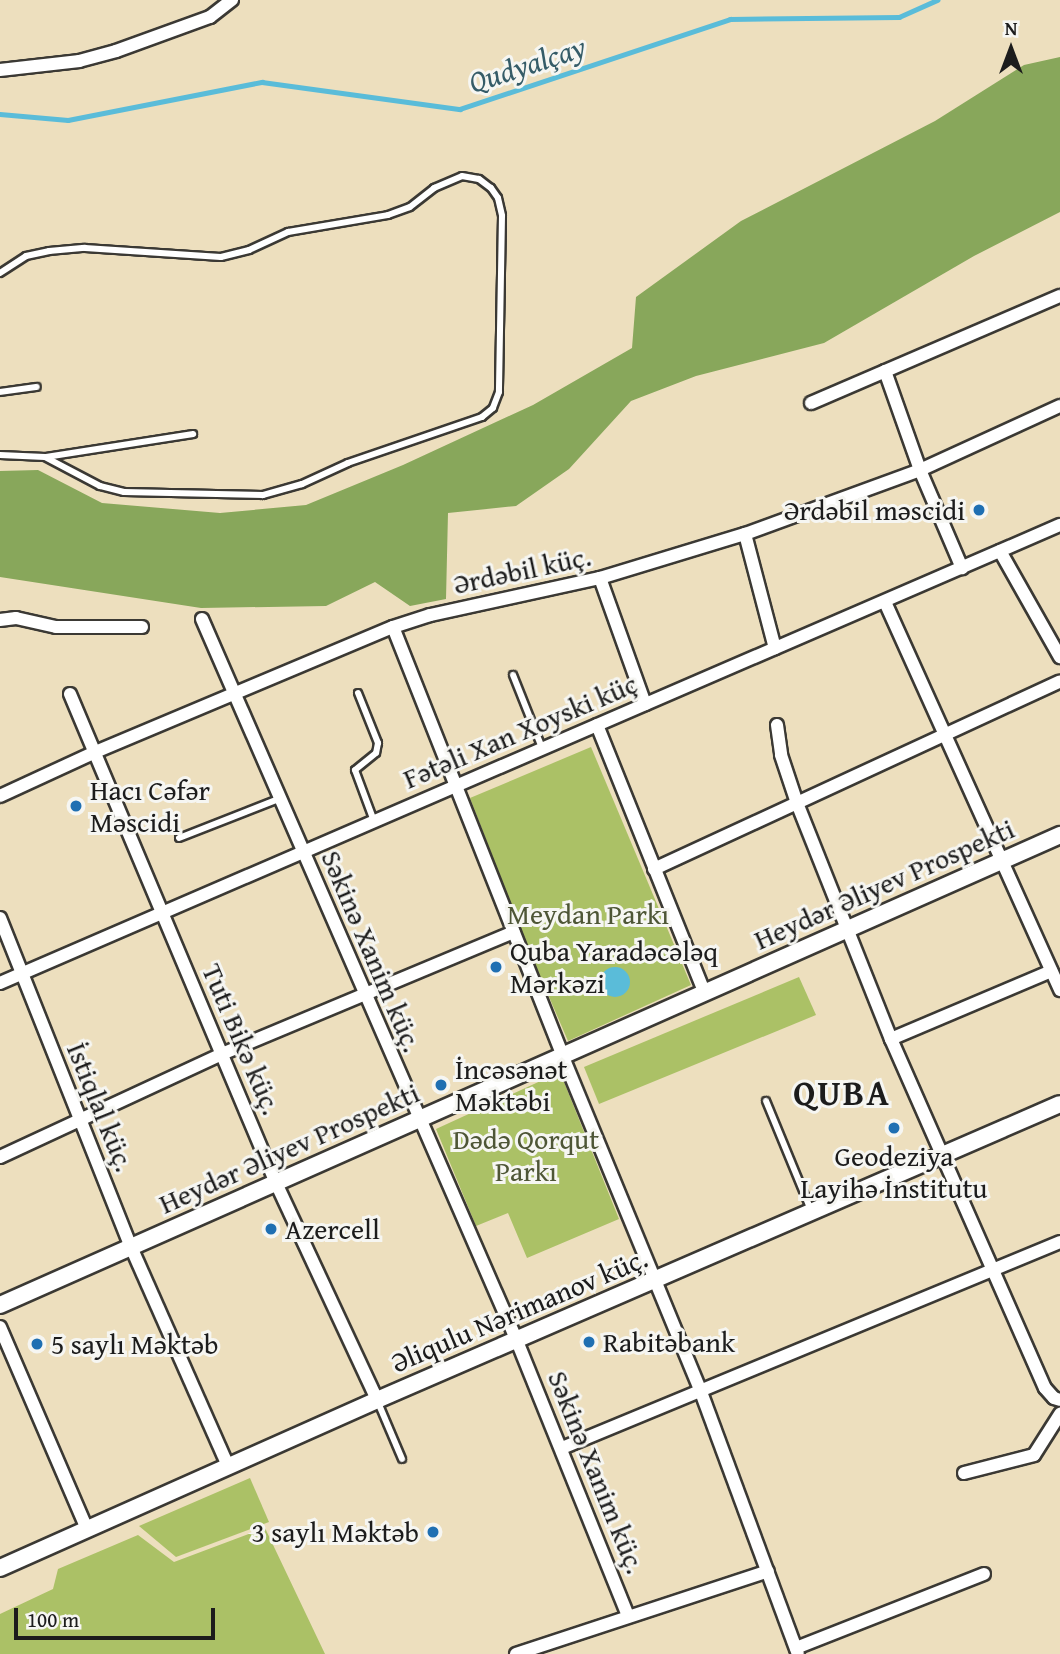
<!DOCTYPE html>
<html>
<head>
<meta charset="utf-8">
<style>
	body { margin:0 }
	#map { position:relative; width:1060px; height:1654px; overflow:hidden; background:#eddfbe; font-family:"Gentium Book Plus",serif }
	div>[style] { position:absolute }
	.green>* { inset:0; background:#abc166 }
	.forest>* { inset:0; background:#88a75b }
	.water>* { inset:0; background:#5abcd9 }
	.round { border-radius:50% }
	.stream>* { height:4.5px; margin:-2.25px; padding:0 2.25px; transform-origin:2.25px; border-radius:2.25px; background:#5abcd9 }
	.roads { filter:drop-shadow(2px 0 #3b3934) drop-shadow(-2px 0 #3b3934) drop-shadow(0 2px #3b3934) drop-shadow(0 -2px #3b3934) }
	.service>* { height:6px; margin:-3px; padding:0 3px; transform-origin:3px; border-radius:3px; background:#fff }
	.minor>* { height:12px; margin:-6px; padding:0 6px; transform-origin:6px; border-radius:6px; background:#fff }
	.tertiary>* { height:16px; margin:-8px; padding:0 8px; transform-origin:8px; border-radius:8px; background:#fff }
	.dots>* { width:19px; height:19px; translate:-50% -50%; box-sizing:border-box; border:4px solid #f6f6f2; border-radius:50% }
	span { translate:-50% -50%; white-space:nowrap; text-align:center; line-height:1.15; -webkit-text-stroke:6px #f6f6f2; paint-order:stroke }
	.poi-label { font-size:28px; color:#1c1c1c }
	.right { translate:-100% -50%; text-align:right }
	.left { translate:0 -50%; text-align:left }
	.street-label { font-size:28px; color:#1c1c1c }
	.park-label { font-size:28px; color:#4e5636 }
	.water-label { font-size:30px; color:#355c68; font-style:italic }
	.district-label { font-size:35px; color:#1c1c1c; font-weight:700; letter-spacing:2px }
	.north { position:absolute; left:976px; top:14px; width:70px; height:70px; -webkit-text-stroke:5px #f6f6f2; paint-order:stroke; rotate:0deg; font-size:19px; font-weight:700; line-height:28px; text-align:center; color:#1c1c1c }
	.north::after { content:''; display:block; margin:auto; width:24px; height:32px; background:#1c1c1c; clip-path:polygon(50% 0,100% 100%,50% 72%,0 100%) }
	.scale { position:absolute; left:14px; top:1608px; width:201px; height:32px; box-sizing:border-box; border:4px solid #1c1c1c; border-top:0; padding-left:9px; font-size:21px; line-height:24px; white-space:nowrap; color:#1c1c1c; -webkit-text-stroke:5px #f6f6f2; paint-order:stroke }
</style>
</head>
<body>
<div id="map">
	<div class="green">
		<i style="clip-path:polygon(591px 747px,691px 985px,568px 1041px,525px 941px,470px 798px)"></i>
		<i style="clip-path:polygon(799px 977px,816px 1015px,599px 1104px,584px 1067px)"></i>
		<i style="clip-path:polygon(560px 1072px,619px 1219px,527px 1258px,508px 1213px,476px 1226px,436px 1129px)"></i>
		<i style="clip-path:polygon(250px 1478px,269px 1522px,176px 1557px,139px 1526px)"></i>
		<i style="clip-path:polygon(265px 1528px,325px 1654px,0 1654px,0 1614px,53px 1589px,58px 1569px,138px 1535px,174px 1562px)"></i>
	</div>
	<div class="forest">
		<i style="clip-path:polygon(1060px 57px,1060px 212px,974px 256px,824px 343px,696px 376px,631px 401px,569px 469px,516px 506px,448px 513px,446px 599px,410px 606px,375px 582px,326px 606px,201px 608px,0 577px,0 471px,38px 470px,102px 503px,220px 513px,306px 505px,403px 465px,533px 405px,632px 348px,636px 297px,741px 221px,935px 121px,1024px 65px)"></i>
	</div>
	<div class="water">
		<i class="round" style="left:600px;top:967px;width:30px;height:30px"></i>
	</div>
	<div class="stream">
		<i style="left:0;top:114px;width:68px;rotate:5deg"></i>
		<i style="left:68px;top:120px;width:198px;rotate:-11.1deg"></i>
		<i style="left:262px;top:82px;width:200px;rotate:7.8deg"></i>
		<i style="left:460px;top:109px;width:285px;rotate:-18.4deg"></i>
		<i style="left:730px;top:19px;width:169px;rotate:-0.7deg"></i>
		<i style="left:899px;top:17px;width:42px;rotate:-24.1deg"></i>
	</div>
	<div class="roads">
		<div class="service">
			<i style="left:0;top:273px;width:31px;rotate:-33deg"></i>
			<i style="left:26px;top:256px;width:24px;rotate:-12deg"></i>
			<i style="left:49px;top:251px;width:36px;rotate:-5deg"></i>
			<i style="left:85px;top:248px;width:136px;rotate:3.8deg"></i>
			<i style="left:221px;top:257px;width:29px;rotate:-14deg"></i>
			<i style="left:249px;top:250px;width:43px;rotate:-24.8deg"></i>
			<i style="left:288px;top:232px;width:101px;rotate:-9.6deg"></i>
			<i style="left:388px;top:215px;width:23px;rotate:-20deg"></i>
			<i style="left:410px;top:207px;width:31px;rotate:-38deg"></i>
			<i style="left:434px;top:188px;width:30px;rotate:-23deg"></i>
			<i style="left:462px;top:176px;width:17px;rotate:10deg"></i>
			<i style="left:479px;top:179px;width:15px;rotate:37deg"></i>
			<i style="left:491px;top:188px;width:12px;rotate:55deg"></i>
			<i style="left:498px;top:198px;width:18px;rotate:77deg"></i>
			<i style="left:502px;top:216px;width:176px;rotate:91deg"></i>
			<i style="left:499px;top:392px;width:17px;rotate:111deg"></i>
			<i style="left:493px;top:408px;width:14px;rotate:141deg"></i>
			<i style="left:482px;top:417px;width:142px;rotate:161.1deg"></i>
			<i style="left:348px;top:463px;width:51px;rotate:155.5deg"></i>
			<i style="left:302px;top:484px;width:41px;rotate:164.2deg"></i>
			<i style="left:263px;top:495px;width:139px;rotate:-178.8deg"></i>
			<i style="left:124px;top:492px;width:25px;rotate:-166deg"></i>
			<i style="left:100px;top:486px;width:62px;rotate:-152.2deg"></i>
			<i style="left:45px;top:457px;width:45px;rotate:-177.5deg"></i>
			<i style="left:0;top:392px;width:37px;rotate:-8deg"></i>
			<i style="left:46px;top:457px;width:149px;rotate:-8.9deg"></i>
			<i style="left:513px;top:675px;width:79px;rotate:68.3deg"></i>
			<i style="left:358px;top:693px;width:54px;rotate:68.2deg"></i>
			<i style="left:378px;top:743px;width:10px;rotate:101deg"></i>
			<i style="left:376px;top:753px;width:27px;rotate:141deg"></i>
			<i style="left:355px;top:770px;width:54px;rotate:69.6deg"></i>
			<i style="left:179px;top:838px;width:110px;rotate:-21.4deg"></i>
			<i style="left:766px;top:1101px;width:118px;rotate:67.6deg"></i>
			<i style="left:377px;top:1400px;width:64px;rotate:67deg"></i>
		</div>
		<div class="minor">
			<i style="left:0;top:70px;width:80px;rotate:-6.5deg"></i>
			<i style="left:79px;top:61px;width:38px;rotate:-15deg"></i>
			<i style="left:116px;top:51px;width:100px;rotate:-19.9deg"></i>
			<i style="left:210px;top:17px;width:28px;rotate:-38deg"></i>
			<i style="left:885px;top:371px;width:105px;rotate:70.5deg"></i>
			<i style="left:920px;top:470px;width:107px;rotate:66.8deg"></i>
			<i style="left:811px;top:403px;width:271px;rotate:-23.3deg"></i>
			<i style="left:745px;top:534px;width:118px;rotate:75.3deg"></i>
			<i style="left:1000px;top:551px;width:122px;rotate:60.5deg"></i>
			<i style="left:600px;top:578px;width:134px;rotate:70.3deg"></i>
			<i style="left:885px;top:602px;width:426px;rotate:65.7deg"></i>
			<i style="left:202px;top:619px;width:788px;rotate:66.43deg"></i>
			<i style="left:517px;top:1341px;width:297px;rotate:68deg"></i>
			<i style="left:0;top:620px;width:16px;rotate:-7deg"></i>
			<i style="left:16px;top:618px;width:41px;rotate:12.7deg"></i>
			<i style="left:56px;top:627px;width:86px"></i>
			<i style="left:393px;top:627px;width:462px;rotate:68.4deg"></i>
			<i style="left:563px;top:1057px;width:362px;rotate:67.6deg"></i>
			<i style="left:701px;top:1392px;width:279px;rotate:69.7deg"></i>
			<i style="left:70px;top:694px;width:531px;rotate:67.16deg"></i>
			<i style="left:276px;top:1183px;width:239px;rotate:65deg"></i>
			<i style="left:597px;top:725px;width:289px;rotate:68.1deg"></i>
			<i style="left:777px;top:725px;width:30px;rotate:82deg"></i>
			<i style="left:781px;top:755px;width:51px;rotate:71.6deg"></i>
			<i style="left:797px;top:803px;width:254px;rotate:68.3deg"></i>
			<i style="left:891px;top:1039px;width:381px;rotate:66.2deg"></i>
			<i style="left:1045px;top:1388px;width:13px;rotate:48deg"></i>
			<i style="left:1054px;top:1398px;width:6px;rotate:18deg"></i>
			<i style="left:0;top:796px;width:102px;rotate:-24.8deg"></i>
			<i style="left:93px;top:753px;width:325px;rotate:-22.8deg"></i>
			<i style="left:393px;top:627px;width:39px;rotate:-18deg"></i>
			<i style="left:430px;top:615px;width:174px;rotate:-12.3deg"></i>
			<i style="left:600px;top:578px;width:152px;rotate:-16.9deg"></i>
			<i style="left:745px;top:534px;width:186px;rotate:-20.1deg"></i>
			<i style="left:920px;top:470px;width:154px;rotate:-24.6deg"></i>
			<i style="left:654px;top:869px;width:447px;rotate:-24.8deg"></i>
			<i style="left:0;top:918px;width:354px;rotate:68.3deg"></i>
			<i style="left:131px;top:1247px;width:240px;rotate:66.1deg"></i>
			<i style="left:0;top:983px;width:1155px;rotate:-23.37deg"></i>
			<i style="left:891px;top:1039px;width:174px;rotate:-23deg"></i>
			<i style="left:0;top:1157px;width:245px;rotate:-24.9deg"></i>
			<i style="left:222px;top:1054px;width:316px;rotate:-22.7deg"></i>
			<i style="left:0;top:1327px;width:220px;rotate:66.7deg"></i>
			<i style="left:562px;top:1448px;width:539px;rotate:-22.47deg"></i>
			<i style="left:964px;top:1473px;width:72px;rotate:-14.4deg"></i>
			<i style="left:1034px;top:1455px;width:49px;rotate:-57.6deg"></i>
			<i style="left:796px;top:1648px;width:202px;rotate:-21.5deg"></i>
			<i style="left:516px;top:1654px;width:265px;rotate:-18.2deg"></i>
		</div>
		<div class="tertiary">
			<i style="left:0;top:1305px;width:1160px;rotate:-23.91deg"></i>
			<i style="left:0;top:1568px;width:413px;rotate:-24deg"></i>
			<i style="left:377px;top:1400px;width:744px;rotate:-23.43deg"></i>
		</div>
	</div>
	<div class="dots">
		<i style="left:979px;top:510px;background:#1f6fb2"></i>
		<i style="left:76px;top:806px;background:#1f6fb2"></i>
		<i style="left:496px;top:967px;background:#1f6fb2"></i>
		<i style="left:441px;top:1085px;background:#1f6fb2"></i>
		<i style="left:894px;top:1128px;background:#1f6fb2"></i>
		<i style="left:271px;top:1229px;background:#1f6fb2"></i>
		<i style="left:589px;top:1342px;background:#1f6fb2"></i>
		<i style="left:37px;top:1344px;background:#1f6fb2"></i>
		<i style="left:433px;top:1532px;background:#1f6fb2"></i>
	</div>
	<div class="poi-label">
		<span class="right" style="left:965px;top:510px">Ərdəbil məscidi</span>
		<span class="left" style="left:90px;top:806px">Hacı Cəfər<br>Məscidi</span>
		<span class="left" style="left:510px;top:967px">Quba Yaradəcələq<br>Mərkəzi</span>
		<span class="left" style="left:455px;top:1085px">İncəsənət<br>Məktəbi</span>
		<span style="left:894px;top:1172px">Geodeziya<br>Layihə İnstitutu</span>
		<span class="left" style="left:285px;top:1229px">Azercell</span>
		<span class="left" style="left:603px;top:1342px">Rabitəbank</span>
		<span class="left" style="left:51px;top:1344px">5 saylı Məktəb</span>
		<span class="right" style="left:419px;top:1532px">3 saylı Məktəb</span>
	</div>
	<div class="street-label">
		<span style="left:522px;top:570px;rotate:-12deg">Ərdəbil küç.</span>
		<span style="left:520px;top:731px;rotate:-23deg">Fətəli Xan Xoyski küç</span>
		<span style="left:884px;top:884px;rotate:-24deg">Heydər Əliyev Prospekti</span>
		<span style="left:372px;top:951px;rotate:67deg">Səkinə Xanim küç.</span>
		<span style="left:242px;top:1039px;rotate:67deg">Tuti Bikə küç.</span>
		<span style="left:101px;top:1107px;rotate:68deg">İstiqlal küç.</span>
		<span style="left:289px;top:1148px;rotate:-24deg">Heydər Əliyev Prospekti</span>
		<span style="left:519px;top:1310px;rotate:-23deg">Əliqulu Nərimanov küç.</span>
		<span style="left:597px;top:1472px;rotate:68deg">Səkinə Xanim küç.</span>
	</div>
	<div class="park-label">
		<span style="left:588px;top:914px">Meydan Parkı</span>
		<span style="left:526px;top:1155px">Dədə Qorqut<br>Parkı</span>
	</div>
	<div class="water-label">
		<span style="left:527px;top:64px;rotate:-18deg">Qudyalçay</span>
	</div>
	<div class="district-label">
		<span style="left:842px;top:1093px">QUBA</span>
	</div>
	<div class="north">N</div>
	<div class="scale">100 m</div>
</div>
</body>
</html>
